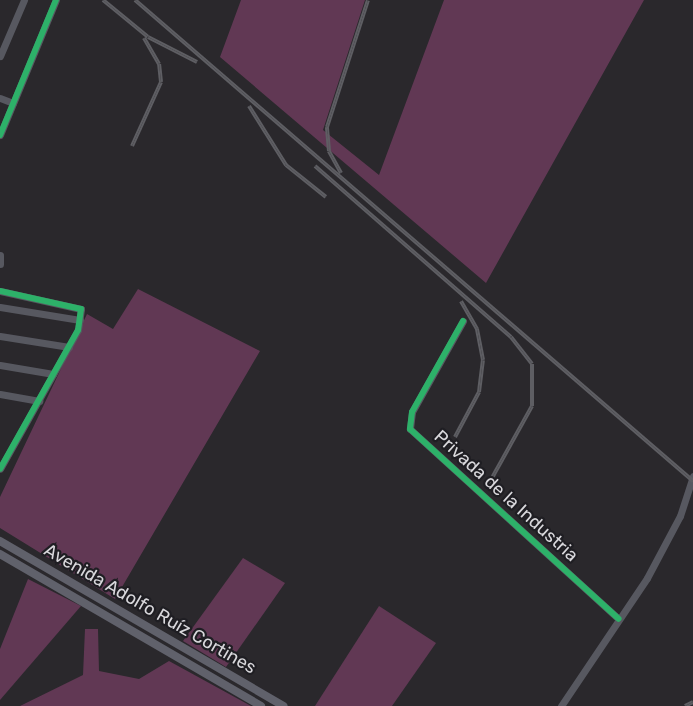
<!DOCTYPE html>
<html>
<head>
<meta charset="utf-8">
<style>
	body { margin:0 }
	#map { position:relative; width:693px; height:706px; overflow:hidden; background:#2a282c; font-family:Rubik,sans-serif }
	div>[style] { position:absolute }
	.green>* { inset:0; background:#613854 }
	.minor>* { height:7px; margin:-3.5px; padding:0 3.5px; transform-origin:3.5px; border-radius:3.5px; background:#575860 }
	.major>* { height:8px; margin:-4px; padding:0 4px; transform-origin:4px; border-radius:4px; background:#60616b }
	.rail>* { height:4px; margin-top:-2px; transform-origin:0; background:repeating-linear-gradient(90deg,#1f1e23 0 4.5px,#5e5e63 0 9px); box-sizing:border-box; border-block:2px solid #5e5e63 }
	.cycleway>* { height:6px; margin:-3px; padding:0 3px; transform-origin:3px; border-radius:3px; background:#2db169 }
	span { translate:-50% -50%; white-space:nowrap; text-align:center; line-height:1.15; -webkit-text-stroke:4.5px #1f1e23; paint-order:stroke }
	.street-label { font-size:18px; color:#d9d8dc }
</style>
</head>
<body>
<div id="map">
	<div class="green">
		<i style="clip-path:polygon(241px 0,365px 0,323px 130px,379px 175px,444px 0,644px 0,486px 283px,220px 57px)"></i>
		<i style="clip-path:polygon(138px 289px,260px 351px,115px 599px,0 528px,0 497px,87px 314px,113px 329px)"></i>
		<i style="clip-path:polygon(243px 558px,285px 583px,226px 667px,183px 641px)"></i>
		<i style="clip-path:polygon(28px 579px,81px 606px,0 700px,0 649px)"></i>
		<i style="clip-path:polygon(379px 606px,436px 643px,392px 706px,315px 706px)"></i>
		<i style="clip-path:polygon(85px 629px,98px 629px,99px 671px,139px 679px,169px 661px,251px 706px,20px 706px,83px 675px)"></i>
	</div>
	<div class="minor">
		<i style="left:0;top:56px;width:61px;rotate:-66.8deg"></i>
		<i style="left:0;top:98px;width:14px;rotate:21deg"></i>
		<i style="left:0;top:135px;width:146px;rotate:-67.5deg"></i>
		<i style="left:0;top:255px;width:9px;rotate:90deg"></i>
		<i style="left:0;top:291px;width:83px;rotate:12.5deg"></i>
		<i style="left:81px;top:309px;width:21px;rotate:98deg"></i>
		<i style="left:78px;top:330px;width:159px;rotate:119.3deg"></i>
		<i style="left:0;top:307px;width:81px;rotate:9.2deg"></i>
		<i style="left:463px;top:321px;width:104px;rotate:119.3deg"></i>
		<i style="left:412px;top:412px;width:17px;rotate:97deg"></i>
		<i style="left:410px;top:429px;width:282px;rotate:42.3deg"></i>
		<i style="left:0;top:336px;width:70px;rotate:9.1deg"></i>
		<i style="left:0;top:365px;width:54px;rotate:9.6deg"></i>
		<i style="left:0;top:394px;width:40px;rotate:10deg"></i>
		<i style="left:561px;top:706px;width:154px;rotate:-56.1deg"></i>
		<i style="left:647px;top:578px;width:70px;rotate:-62deg"></i>
		<i style="left:680px;top:516px;width:42px;rotate:-72deg"></i>
	</div>
	<div class="major">
		<i style="left:0;top:541px;width:328px;rotate:30.2deg"></i>
		<i style="left:0;top:554px;width:302px;rotate:30.2deg"></i>
	</div>
	<div class="rail">
		<i style="left:103px;top:0;width:58px;rotate:39.4deg"></i>
		<i style="left:148px;top:37px;width:55px;rotate:27deg"></i>
		<i style="left:135px;top:0;width:737px;rotate:40.76deg"></i>
		<i style="left:249px;top:106px;width:70px;rotate:57.9deg"></i>
		<i style="left:286px;top:165px;width:51px;rotate:38.7deg"></i>
		<i style="left:132px;top:146px;width:70px;rotate:-65.6deg"></i>
		<i style="left:161px;top:82px;width:18px;rotate:-96deg"></i>
		<i style="left:159px;top:64px;width:30px;rotate:-120deg"></i>
		<i style="left:315px;top:166px;width:260px;rotate:41.1deg"></i>
		<i style="left:511px;top:337px;width:34px;rotate:52deg"></i>
		<i style="left:532px;top:364px;width:42px;rotate:90deg"></i>
		<i style="left:532px;top:406px;width:93px;rotate:119.1deg"></i>
		<i style="left:341px;top:173px;width:25px;rotate:-119deg"></i>
		<i style="left:329px;top:151px;width:24px;rotate:-95deg"></i>
		<i style="left:327px;top:127px;width:133px;rotate:-72.1deg"></i>
		<i style="left:455px;top:437px;width:51px;rotate:-61.9deg"></i>
		<i style="left:479px;top:392px;width:32px;rotate:-83deg"></i>
		<i style="left:483px;top:360px;width:32px;rotate:-101deg"></i>
		<i style="left:477px;top:329px;width:32px;rotate:-120deg"></i>
		<i style="left:685px;top:706px;width:9px;rotate:-27deg"></i>
	</div>
	<div class="cycleway">
		<i style="left:0;top:135px;width:146px;rotate:-67.5deg"></i>
		<i style="left:0;top:291px;width:83px;rotate:12.5deg"></i>
		<i style="left:81px;top:309px;width:21px;rotate:98deg"></i>
		<i style="left:78px;top:330px;width:159px;rotate:119.3deg"></i>
		<i style="left:463px;top:321px;width:104px;rotate:119.3deg"></i>
		<i style="left:412px;top:412px;width:17px;rotate:97deg"></i>
		<i style="left:410px;top:429px;width:282px;rotate:42.3deg"></i>
	</div>
	<div class="street-label">
		<span style="left:506px;top:496px;rotate:42deg">Privada de la Industria</span>
		<span style="left:150px;top:609px;rotate:30deg">Avenida Adolfo Ruíz Cortines</span>
	</div>
</div>
</body>
</html>
